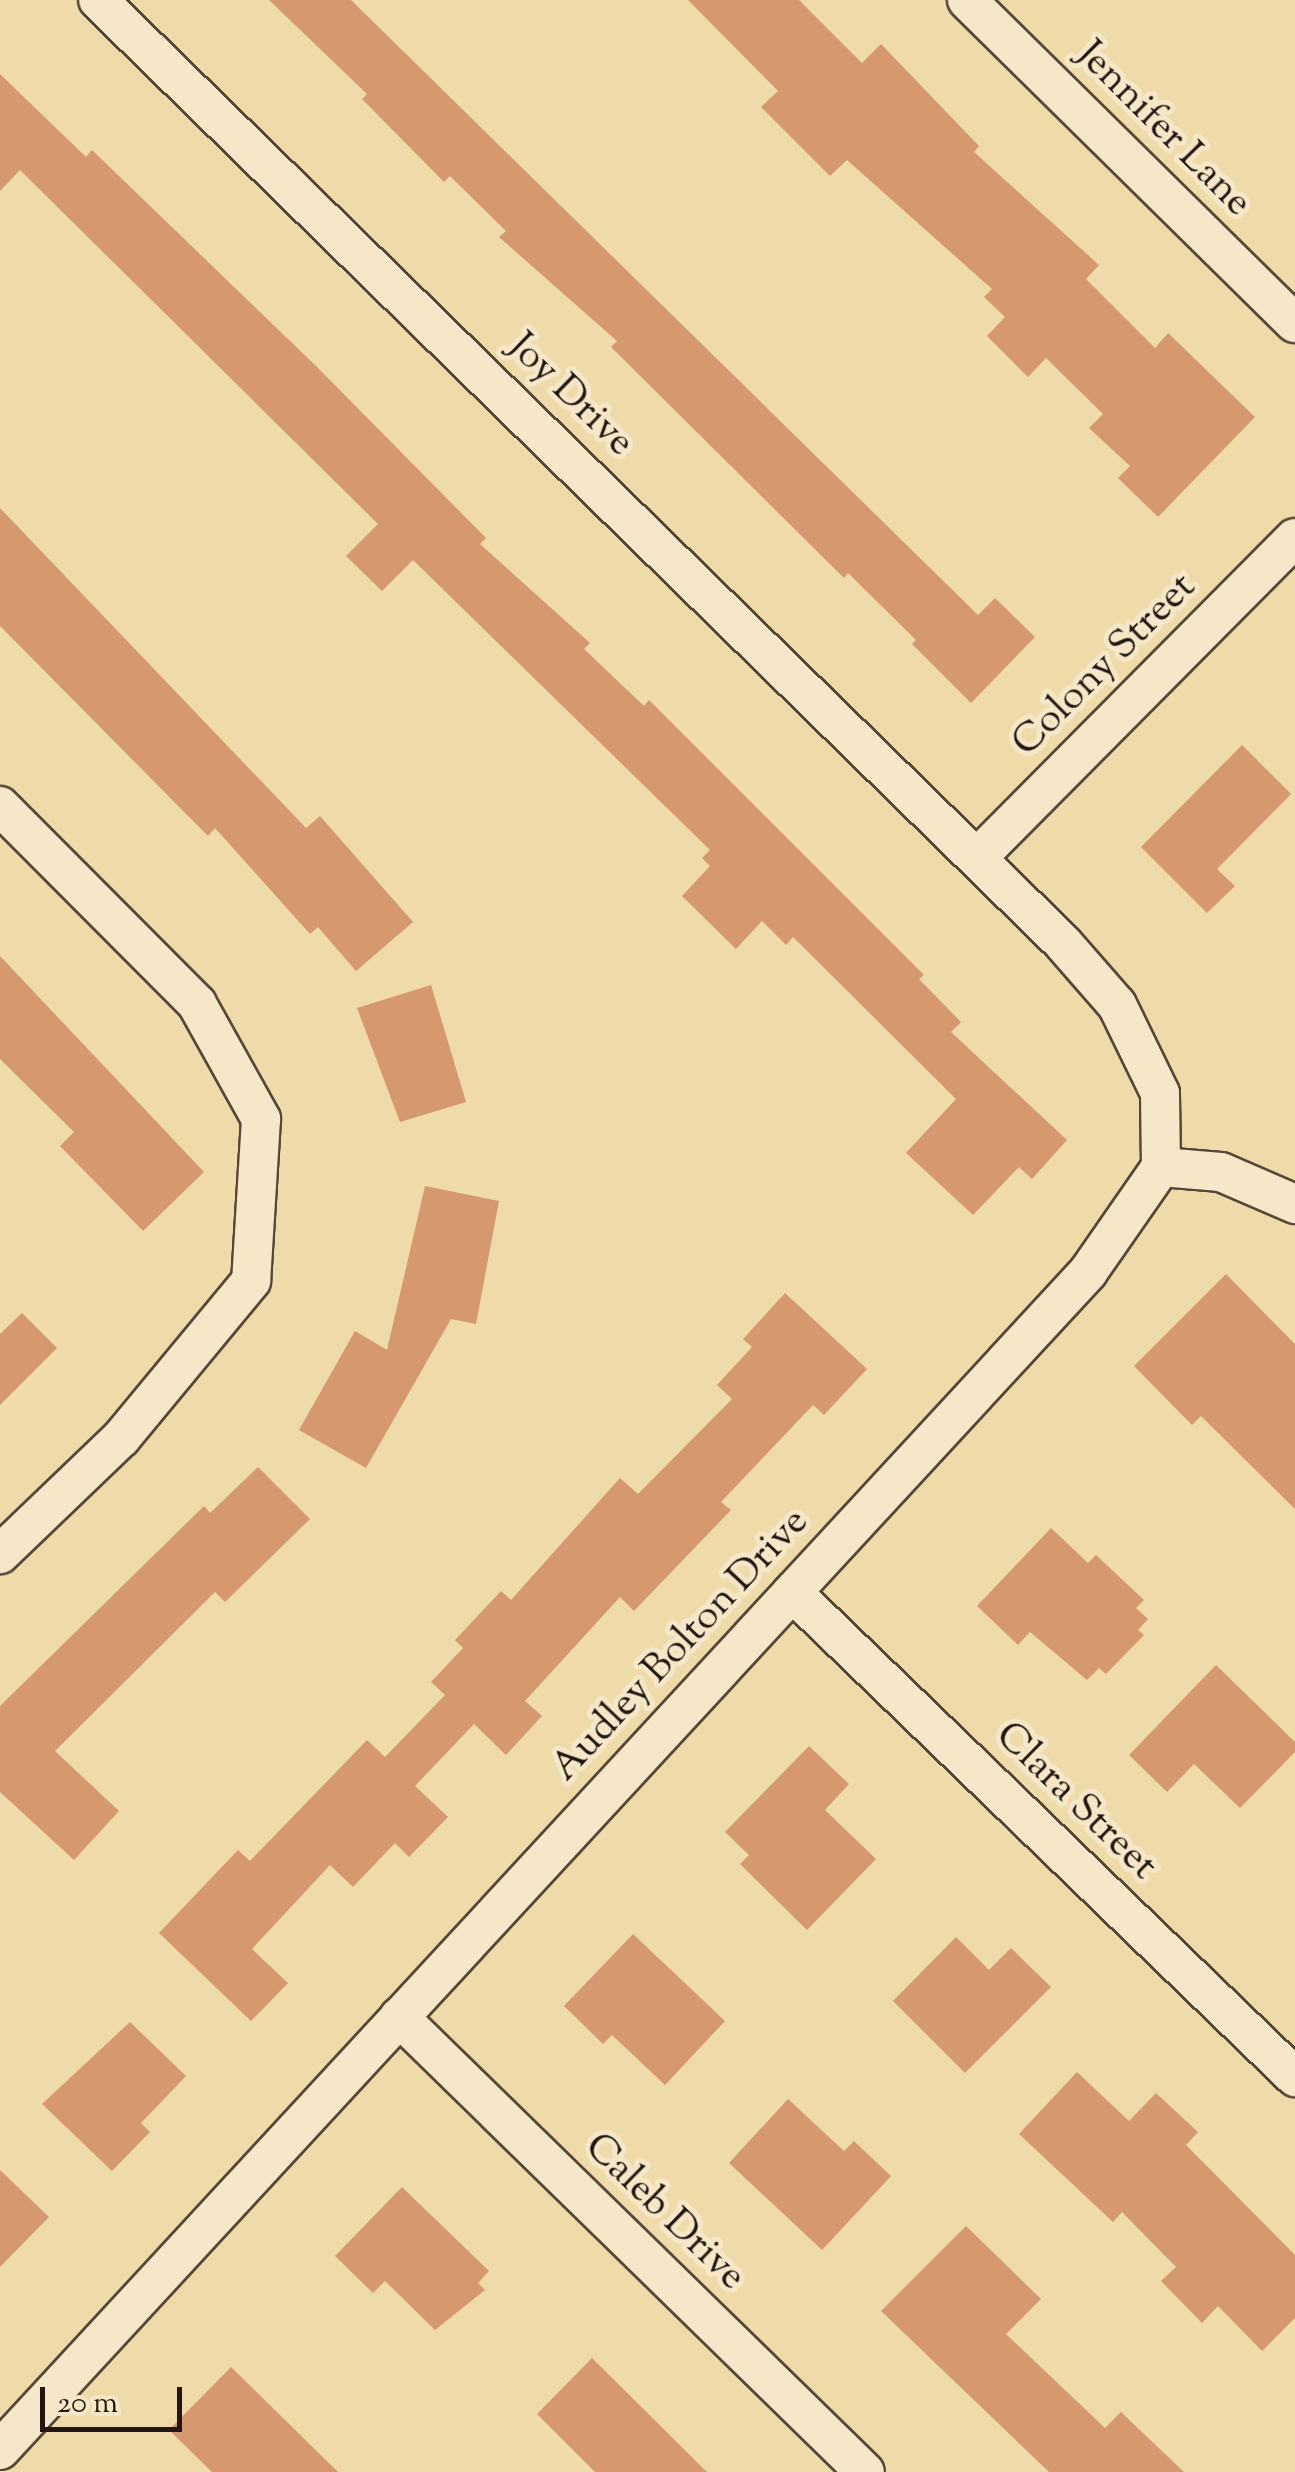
<!DOCTYPE html>
<html>
<head>
<meta charset="utf-8">
<style>
	body { margin:0 }
	#map { position:relative; width:1295px; height:2472px; overflow:hidden; background:#efdaa9; font-family:"Sorts Mill Goudy",serif }
	div>[style] { position:absolute }
	.building>* { inset:0; background:#d5986f }
	.roads { filter:drop-shadow(2px 0 #554838) drop-shadow(-2px 0 #554838) drop-shadow(0 2px #554838) drop-shadow(0 -2px #554838) }
	.minor>* { height:38px; margin:-19px; padding:0 19px; transform-origin:19px; border-radius:19px; background:#f5e7c7 }
	span { translate:-50% -50%; white-space:nowrap; text-align:center; line-height:1.15; -webkit-text-stroke:10px #f5e7c7; paint-order:stroke }
	.street-label { font-size:40px; color:#221712 }
	.scale { position:absolute; left:40px; top:2387px; width:142px; height:45px; box-sizing:border-box; border:5px solid #221712; border-top:0; padding-left:12px; font-size:30px; line-height:35px; white-space:nowrap; color:#221712; -webkit-text-stroke:8px #f5e7c7; paint-order:stroke }
</style>
</head>
<body>
<div id="map">
	<div class="building">
		<i style="clip-path:polygon(269px 0,351px 0,978px 615px,995px 598px,1035px 637px,971px 703px,912px 644px,916px 640px,848px 573px,844px 578px,611px 347px,617px 341px,499px 237px,506px 231px,450px 176px,444px 182px,362px 99px,367px 94px)"></i>
		<i style="clip-path:polygon(688px 0,799px 0,862px 63px,881px 44px,979px 146px,974px 152px,1099px 265px,1086px 279px,1155px 348px,1168px 333px,1255px 417px,1158px 517px,1118px 478px,1130px 466px,1089px 428px,1103px 414px,1046px 358px,1028px 377px,987px 336px,1005px 317px,984px 297px,992px 289px,847px 160px,830px 176px,761px 107px,778px 91px)"></i>
		<i style="clip-path:polygon(0 74px,86px 157px,92px 150px,316px 366px,486px 538px,480px 544px,590px 643px,584px 649px,644px 706px,649px 700px,924px 975px,919px 979px,961px 1022px,951px 1032px,1067px 1140px,1032px 1179px,1019px 1167px,973px 1215px,906px 1153px,956px 1099px,793px 937px,786px 945px,762px 921px,736px 949px,682px 896px,710px 866px,702px 858px,710px 850px,413px 560px,382px 591px,346px 556px,378px 524px,20px 170px,0 191px)"></i>
		<i style="clip-path:polygon(0 508px,306px 828px,320px 816px,413px 922px,356px 971px,318px 927px,310px 934px,215px 828px,208px 836px,0 626px)"></i>
		<i style="clip-path:polygon(1242px 745px,1291px 794px,1217px 869px,1235px 886px,1207px 913px,1141px 847px)"></i>
		<i style="clip-path:polygon(0 956px,204px 1172px,143px 1231px,60px 1146px,74px 1132px,0 1059px)"></i>
		<i style="clip-path:polygon(431px 985px,466px 1102px,400px 1122px,357px 1008px)"></i>
		<i style="clip-path:polygon(425px 1186px,499px 1201px,476px 1324px,451px 1319px,366px 1468px,299px 1430px,355px 1331px,387px 1350px)"></i>
		<i style="clip-path:polygon(1226px 1274px,1295px 1344px,1295px 1509px,1201px 1416px,1192px 1425px,1134px 1366px)"></i>
		<i style="clip-path:polygon(785px 1293px,867px 1369px,824px 1415px,813px 1405px,721px 1502px,731px 1510px,634px 1611px,620px 1597px,525px 1701px,542px 1716px,506px 1755px,474px 1724px,415px 1786px,448px 1817px,409px 1857px,395px 1843px,353px 1887px,330px 1865px,252px 1949px,288px 1983px,251px 2021px,159px 1933px,238px 1850px,250px 1861px,367px 1740px,385px 1757px,445px 1695px,431px 1682px,463px 1648px,455px 1640px,501px 1591px,511px 1600px,620px 1478px,638px 1494px,732px 1399px,717px 1385px,752px 1347px,743px 1339px)"></i>
		<i style="clip-path:polygon(22px 1313px,57px 1348px,0 1405px,0 1334px)"></i>
		<i style="clip-path:polygon(258px 1467px,310px 1519px,225px 1602px,215px 1592px,55px 1751px,119px 1811px,74px 1860px,0 1792px,0 1706px,204px 1506px,210px 1513px)"></i>
		<i style="clip-path:polygon(1051px 1528px,1088px 1563px,1096px 1555px,1144px 1600px,1136px 1608px,1148px 1619px,1138px 1630px,1144px 1635px,1106px 1674px,1099px 1668px,1087px 1680px,1030px 1632px,1018px 1645px,977px 1606px)"></i>
		<i style="clip-path:polygon(1216px 1665px,1295px 1742px,1295px 1752px,1240px 1808px,1194px 1764px,1167px 1792px,1129px 1755px)"></i>
		<i style="clip-path:polygon(809px 1746px,849px 1784px,825px 1810px,876px 1859px,807px 1930px,740px 1864px,749px 1855px,725px 1832px)"></i>
		<i style="clip-path:polygon(633px 1934px,725px 2021px,665px 2085px,612px 2035px,603px 2044px,564px 2006px)"></i>
		<i style="clip-path:polygon(956px 1937px,989px 1970px,1011px 1948px,1051px 1987px,965px 2073px,893px 2001px)"></i>
		<i style="clip-path:polygon(130px 2022px,186px 2076px,141px 2123px,150px 2132px,112px 2171px,42px 2104px)"></i>
		<i style="clip-path:polygon(1077px 2072px,1129px 2121px,1156px 2093px,1198px 2132px,1186px 2145px,1295px 2255px,1295px 2318px,1262px 2351px,1218px 2306px,1202px 2323px,1161px 2281px,1176px 2267px,1122px 2212px,1113px 2222px,1019px 2134px)"></i>
		<i style="clip-path:polygon(788px 2099px,844px 2151px,854px 2141px,891px 2176px,822px 2250px,729px 2163px)"></i>
		<i style="clip-path:polygon(0 2170px,49px 2217px,0 2267px)"></i>
		<i style="clip-path:polygon(402px 2187px,489px 2271px,478px 2283px,485px 2290px,435px 2330px,385px 2281px,373px 2293px,335px 2256px)"></i>
		<i style="clip-path:polygon(966px 2226px,1041px 2299px,1006px 2334px,1105px 2428px,1121px 2412px,1184px 2472px,1049px 2472px,881px 2311px)"></i>
		<i style="clip-path:polygon(592px 2358px,707px 2472px,595px 2472px,537px 2414px)"></i>
		<i style="clip-path:polygon(231px 2367px,338px 2472px,212px 2472px,169px 2430px)"></i>
	</div>
	<div class="roads">
		<div class="minor">
			<i style="left:967px;top:0;width:460px;rotate:44.6deg"></i>
			<i style="left:0;top:806px;width:279px;rotate:45.1deg"></i>
			<i style="left:197px;top:1004px;width:132px;rotate:60.9deg"></i>
			<i style="left:261px;top:1119px;width:162px;rotate:93.5deg"></i>
			<i style="left:251px;top:1281px;width:204px;rotate:129.6deg"></i>
			<i style="left:121px;top:1438px;width:168px;rotate:136.2deg"></i>
			<i style="left:979px;top:856px;width:448px;rotate:-45.2deg"></i>
			<i style="left:1161px;top:1167px;width:60px;rotate:4.8deg"></i>
			<i style="left:1221px;top:1172px;width:81px;rotate:23.4deg"></i>
			<i style="left:792px;top:1592px;width:699px;rotate:43.96deg"></i>
			<i style="left:399px;top:2017px;width:651px;rotate:44.32deg"></i>
			<i style="left:0;top:2450px;width:1604px;rotate:-47.27deg"></i>
			<i style="left:1088px;top:1272px;width:128px;rotate:-55.2deg"></i>
			<i style="left:1161px;top:1167px;width:74px;rotate:-90.8deg"></i>
			<i style="left:1160px;top:1093px;width:98px;rotate:-116deg"></i>
			<i style="left:1117px;top:1005px;width:82px;rotate:-131.1deg"></i>
			<i style="left:1063px;top:943px;width:1349px;rotate:-135.66deg"></i>
		</div>
	</div>
	<div class="street-label">
		<span style="left:1163px;top:130px;rotate:45deg">Jennifer Lane</span>
		<span style="left:570px;top:396px;rotate:44deg">Joy Drive</span>
		<span style="left:1105px;top:666px;rotate:-45deg">Colony Street</span>
		<span style="left:681px;top:1646px;rotate:-47deg">Audley Bolton Drive</span>
		<span style="left:1075px;top:1802px;rotate:44deg">Clara Street</span>
		<span style="left:664px;top:2213px;rotate:44deg">Caleb Drive</span>
	</div>
	<div class="scale">20 m</div>
</div>
</body>
</html>
